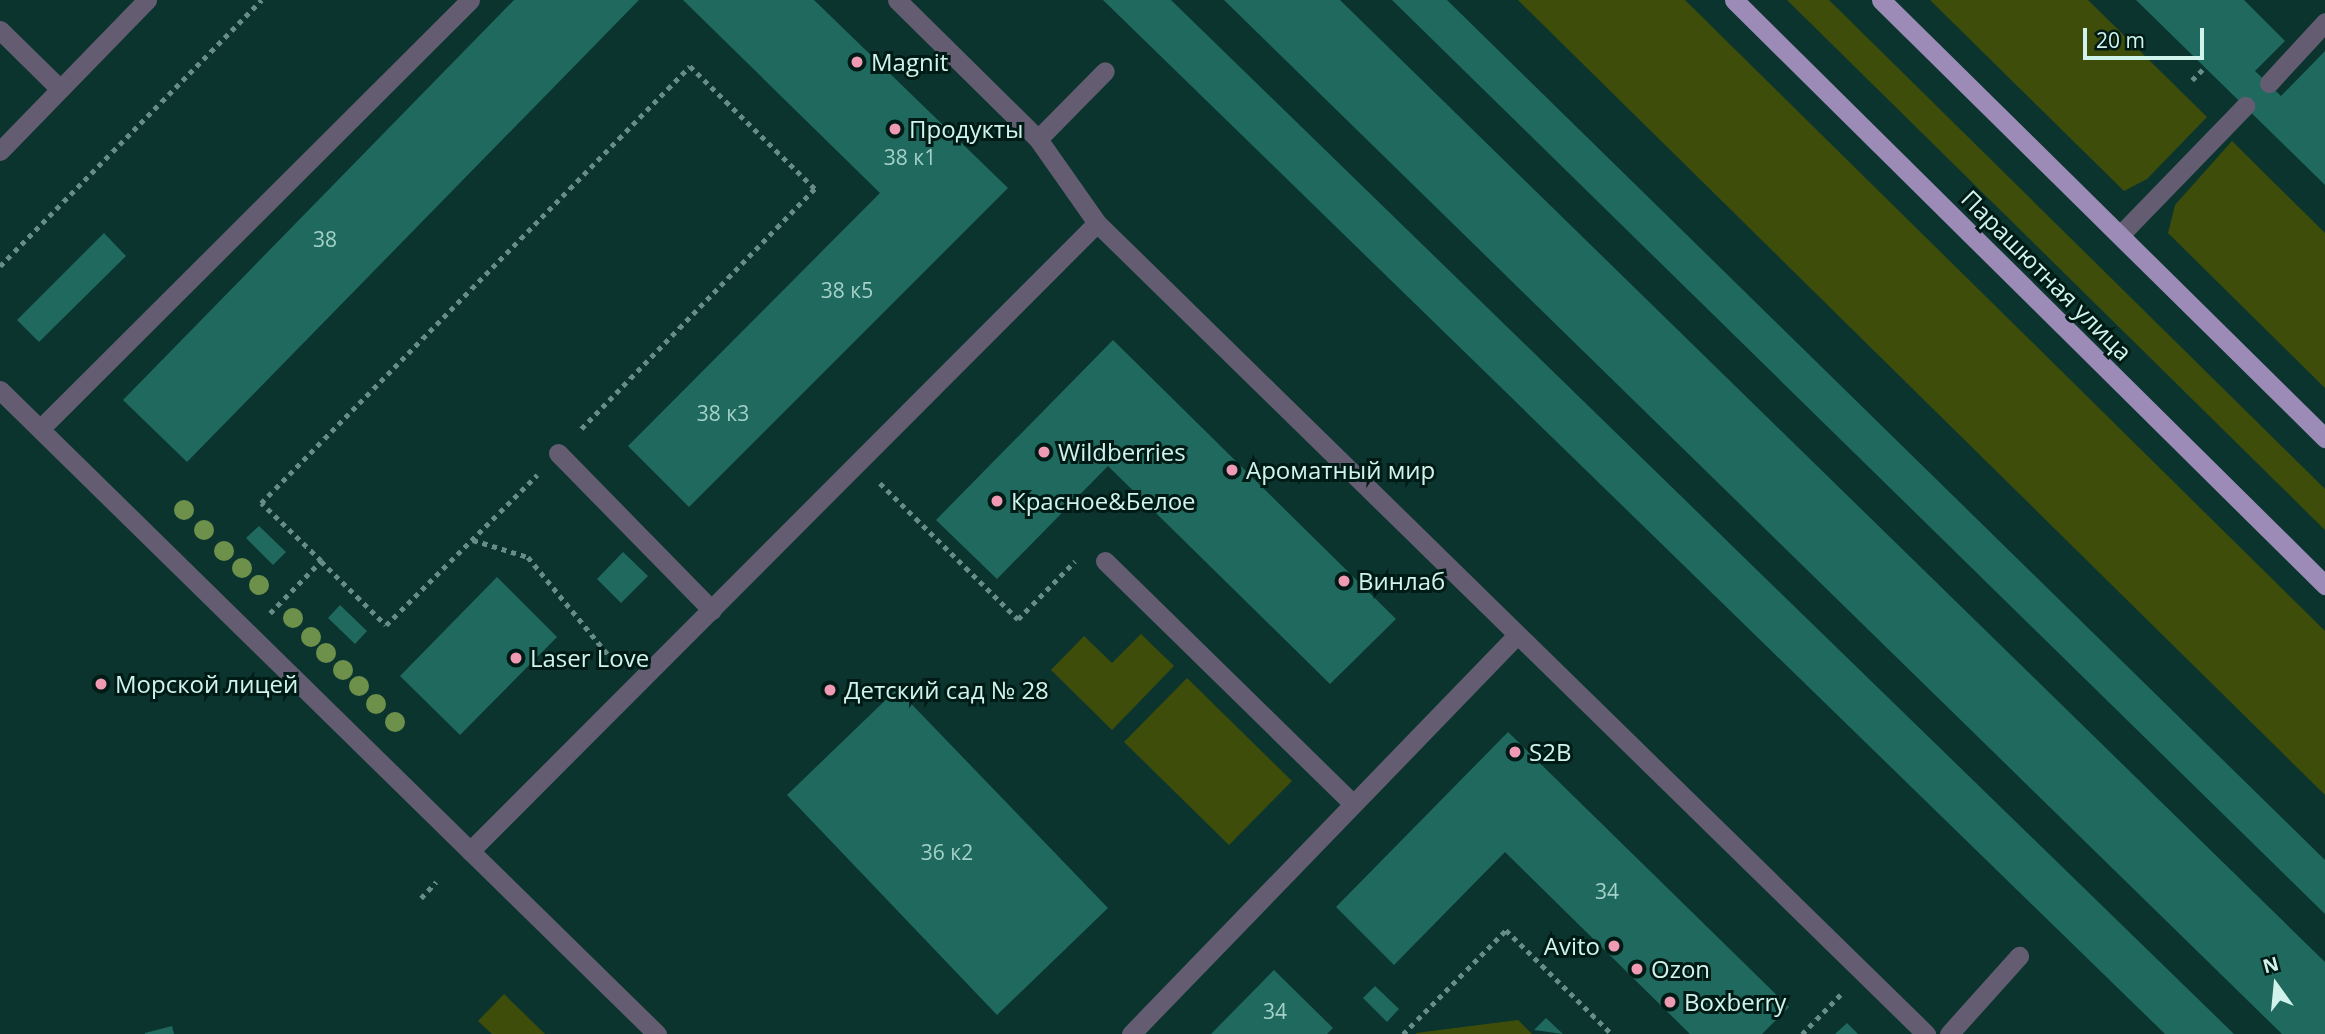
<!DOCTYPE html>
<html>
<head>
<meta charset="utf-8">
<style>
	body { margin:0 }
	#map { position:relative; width:2325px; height:1034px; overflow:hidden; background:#0b342e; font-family:"Open Sans",sans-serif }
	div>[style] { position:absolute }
	.green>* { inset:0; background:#3f4d0b }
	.building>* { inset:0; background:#1f695e }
	.path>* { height:4.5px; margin-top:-2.25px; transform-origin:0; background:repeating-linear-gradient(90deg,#678d86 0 5px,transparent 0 10px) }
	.service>* { height:19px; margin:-9.5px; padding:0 9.5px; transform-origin:9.5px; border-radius:9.5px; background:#645d72 }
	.primary>* { height:19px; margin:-9.5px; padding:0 9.5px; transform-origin:9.5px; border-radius:9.5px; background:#9b8bb6 }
	.trees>* { width:20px; height:20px; margin:-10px; border-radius:50%; background:#6d914b }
	.dots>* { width:19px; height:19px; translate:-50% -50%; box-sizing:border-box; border:4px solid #001b16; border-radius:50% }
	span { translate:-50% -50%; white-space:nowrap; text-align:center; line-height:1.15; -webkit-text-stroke:6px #001b16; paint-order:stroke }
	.number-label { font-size:21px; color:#a4d1c8 }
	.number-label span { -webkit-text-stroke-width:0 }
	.poi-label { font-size:24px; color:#d0f4ec }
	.left { translate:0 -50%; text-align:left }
	.right { translate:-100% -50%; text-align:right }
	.street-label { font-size:24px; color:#d0f4ec }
	.north { position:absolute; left:2241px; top:950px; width:70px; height:70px; -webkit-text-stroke:5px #001b16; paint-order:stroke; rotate:345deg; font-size:19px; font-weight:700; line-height:28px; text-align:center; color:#d0f4ec }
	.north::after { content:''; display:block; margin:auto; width:24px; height:32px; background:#d0f4ec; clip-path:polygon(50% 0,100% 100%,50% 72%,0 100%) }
	.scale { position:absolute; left:2083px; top:28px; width:121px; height:32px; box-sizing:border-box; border:4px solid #d0f4ec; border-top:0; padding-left:9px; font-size:21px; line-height:24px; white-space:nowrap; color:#d0f4ec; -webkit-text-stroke:5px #001b16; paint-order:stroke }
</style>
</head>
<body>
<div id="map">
	<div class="green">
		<i style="clip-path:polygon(1518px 0,1685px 0,2325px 631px,2325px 795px)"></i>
		<i style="clip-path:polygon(1787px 0,1829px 0,2325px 489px,2325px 530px)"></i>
		<i style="clip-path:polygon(1930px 0,2088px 0,2207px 117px,2147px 179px,2124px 191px)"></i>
		<i style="clip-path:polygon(2232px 141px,2325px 233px,2325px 388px,2168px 233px,2175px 205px)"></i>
		<i style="clip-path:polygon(1141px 634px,1174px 666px,1112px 730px,1051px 670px,1084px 636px,1112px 663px)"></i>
		<i style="clip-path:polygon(1187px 678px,1292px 781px,1229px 845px,1124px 742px)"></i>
		<i style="clip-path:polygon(504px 994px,545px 1034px,492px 1034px,478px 1021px)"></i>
		<i style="clip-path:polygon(1518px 1020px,1532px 1034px,1416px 1034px,1416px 1033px)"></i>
	</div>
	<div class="building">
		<i style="clip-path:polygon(514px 0,639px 0,187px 462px,123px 400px)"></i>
		<i style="clip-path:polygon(683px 0,814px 0,1008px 188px,689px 507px,628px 446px,880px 193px)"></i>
		<i style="clip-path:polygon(1103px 0,1171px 0,2234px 1034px,2165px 1034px)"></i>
		<i style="clip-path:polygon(1224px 0,1340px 0,2325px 962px,2325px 1034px,2282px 1034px)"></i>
		<i style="clip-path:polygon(1392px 0,1447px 0,2325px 860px,2325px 914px)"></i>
		<i style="clip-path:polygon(2136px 0,2244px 0,2285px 41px,2255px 71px,2281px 96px,2325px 51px,2325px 185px)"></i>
		<i style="clip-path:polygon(104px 233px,126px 256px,39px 342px,17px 320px)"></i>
		<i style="clip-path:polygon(1113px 340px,1396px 619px,1330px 684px,1108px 466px,997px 579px,936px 520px)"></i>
		<i style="clip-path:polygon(259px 526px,286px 552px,273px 565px,246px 538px)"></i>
		<i style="clip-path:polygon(623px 552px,648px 576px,621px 603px,597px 579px)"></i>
		<i style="clip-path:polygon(497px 577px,557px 637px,460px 735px,400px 676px)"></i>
		<i style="clip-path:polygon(340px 605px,367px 631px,355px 644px,328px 618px)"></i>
		<i style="clip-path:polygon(897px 689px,1108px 908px,997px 1015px,787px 795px)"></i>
		<i style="clip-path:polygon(1508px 732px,1789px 1007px,1762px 1034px,1690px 1034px,1505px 852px,1394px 965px,1336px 907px)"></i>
		<i style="clip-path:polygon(1274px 970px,1333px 1028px,1327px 1034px,1211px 1034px)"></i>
		<i style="clip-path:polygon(1375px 986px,1399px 1009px,1387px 1022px,1363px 998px)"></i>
		<i style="clip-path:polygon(1546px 1018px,1563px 1034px,1534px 1030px)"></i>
		<i style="clip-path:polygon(1847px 1023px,1858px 1034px,1835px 1034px)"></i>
		<i style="clip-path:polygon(172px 1026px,174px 1034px,145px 1034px,145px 1033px)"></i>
	</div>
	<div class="path">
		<i style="left:2192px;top:80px;width:18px;rotate:-45deg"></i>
		<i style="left:0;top:266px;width:373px;rotate:-45.5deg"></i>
		<i style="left:880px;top:483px;width:194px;rotate:44.6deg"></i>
		<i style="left:1018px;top:619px;width:81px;rotate:-45.5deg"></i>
		<i style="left:473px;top:540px;width:58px;rotate:17.2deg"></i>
		<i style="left:528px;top:557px;width:139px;rotate:50.6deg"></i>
		<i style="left:321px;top:561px;width:91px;rotate:44.6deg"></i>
		<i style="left:386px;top:625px;width:213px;rotate:-44.8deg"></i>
		<i style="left:270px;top:613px;width:73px;rotate:-45.6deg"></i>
		<i style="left:321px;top:561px;width:83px;rotate:-136deg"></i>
		<i style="left:261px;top:503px;width:612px;rotate:-45.53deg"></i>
		<i style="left:690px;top:66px;width:175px;rotate:44.5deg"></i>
		<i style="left:815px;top:189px;width:337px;rotate:134.2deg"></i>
		<i style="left:421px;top:898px;width:22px;rotate:-47deg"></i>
		<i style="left:1403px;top:1034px;width:146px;rotate:-45.3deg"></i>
		<i style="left:1506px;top:930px;width:148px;rotate:44.5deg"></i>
		<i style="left:1802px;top:1034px;width:59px;rotate:-45.7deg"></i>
	</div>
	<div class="service">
		<i style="left:0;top:30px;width:84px;rotate:44.5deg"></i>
		<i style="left:2269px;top:83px;width:83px;rotate:-47.4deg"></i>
		<i style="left:1038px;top:139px;width:95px;rotate:-45.4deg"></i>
		<i style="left:0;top:151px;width:211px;rotate:-45.8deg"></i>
		<i style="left:1097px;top:223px;width:1160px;rotate:44.37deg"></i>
		<i style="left:2120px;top:235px;width:180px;rotate:-45.9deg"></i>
		<i style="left:0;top:390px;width:920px;rotate:44.43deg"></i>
		<i style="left:41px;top:428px;width:606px;rotate:-44.93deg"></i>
		<i style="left:558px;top:453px;width:220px;rotate:45.6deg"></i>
		<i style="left:1105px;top:561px;width:347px;rotate:44.4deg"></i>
		<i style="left:470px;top:851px;width:887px;rotate:-45.05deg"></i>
		<i style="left:1097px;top:223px;width:103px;rotate:-125.1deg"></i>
		<i style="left:1038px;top:139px;width:198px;rotate:-135.4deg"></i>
		<i style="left:1131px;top:1034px;width:552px;rotate:-45.95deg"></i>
		<i style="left:1949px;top:1034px;width:105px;rotate:-48.1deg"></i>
	</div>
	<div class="primary">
		<i style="left:1734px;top:0;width:832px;rotate:44.71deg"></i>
		<i style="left:1881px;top:0;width:624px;rotate:44.61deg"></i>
	</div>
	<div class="trees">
		<i style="left:184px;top:510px"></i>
		<i style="left:204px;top:530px"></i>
		<i style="left:224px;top:551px"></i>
		<i style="left:242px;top:568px"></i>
		<i style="left:259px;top:585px"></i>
		<i style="left:293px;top:618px"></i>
		<i style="left:311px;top:637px"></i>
		<i style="left:326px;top:653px"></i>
		<i style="left:343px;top:670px"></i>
		<i style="left:359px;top:686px"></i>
		<i style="left:376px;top:704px"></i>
		<i style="left:395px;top:722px"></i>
	</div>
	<div class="dots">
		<i style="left:857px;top:62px;background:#f19ab3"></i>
		<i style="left:895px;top:129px;background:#f19ab3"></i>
		<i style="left:1044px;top:452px;background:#f19ab3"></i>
		<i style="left:1232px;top:470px;background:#f19ab3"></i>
		<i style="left:997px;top:501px;background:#f19ab3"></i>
		<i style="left:1344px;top:581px;background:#f19ab3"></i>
		<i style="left:516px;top:658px;background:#f19ab3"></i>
		<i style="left:101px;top:684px;background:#f19ab3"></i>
		<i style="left:830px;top:690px;background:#f19ab3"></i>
		<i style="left:1515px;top:752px;background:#f19ab3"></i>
		<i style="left:1614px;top:946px;background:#f19ab3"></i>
		<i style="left:1637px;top:969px;background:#f19ab3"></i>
		<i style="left:1670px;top:1002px;background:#f19ab3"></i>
	</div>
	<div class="number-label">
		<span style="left:910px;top:157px">38 к1</span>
		<span style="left:325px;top:239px">38</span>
		<span style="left:847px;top:290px">38 к5</span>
		<span style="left:723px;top:413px">38 к3</span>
		<span style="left:947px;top:852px">36 к2</span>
		<span style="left:1607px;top:891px">34</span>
		<span style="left:1275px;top:1011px">34</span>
	</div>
	<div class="poi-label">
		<span class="left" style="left:871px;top:62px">Magnit</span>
		<span class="left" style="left:909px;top:129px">Продукты</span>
		<span class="left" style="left:1058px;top:452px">Wildberries</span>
		<span class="left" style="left:1246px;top:470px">Ароматный мир</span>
		<span class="left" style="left:1011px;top:501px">Красное&amp;Белое</span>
		<span class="left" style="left:1358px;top:581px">Винлаб</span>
		<span class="left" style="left:530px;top:658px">Laser Love</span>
		<span class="left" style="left:115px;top:684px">Морской лицей</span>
		<span class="left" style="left:844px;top:690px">Детский сад № 28</span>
		<span class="left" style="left:1529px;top:752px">S2B</span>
		<span class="right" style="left:1600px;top:946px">Avito</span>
		<span class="left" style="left:1651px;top:969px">Ozon</span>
		<span class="left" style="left:1684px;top:1002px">Boxberry</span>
	</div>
	<div class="street-label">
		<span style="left:2047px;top:275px;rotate:45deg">Парашютная улица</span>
	</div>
	<div class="north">N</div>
	<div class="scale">20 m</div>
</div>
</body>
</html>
